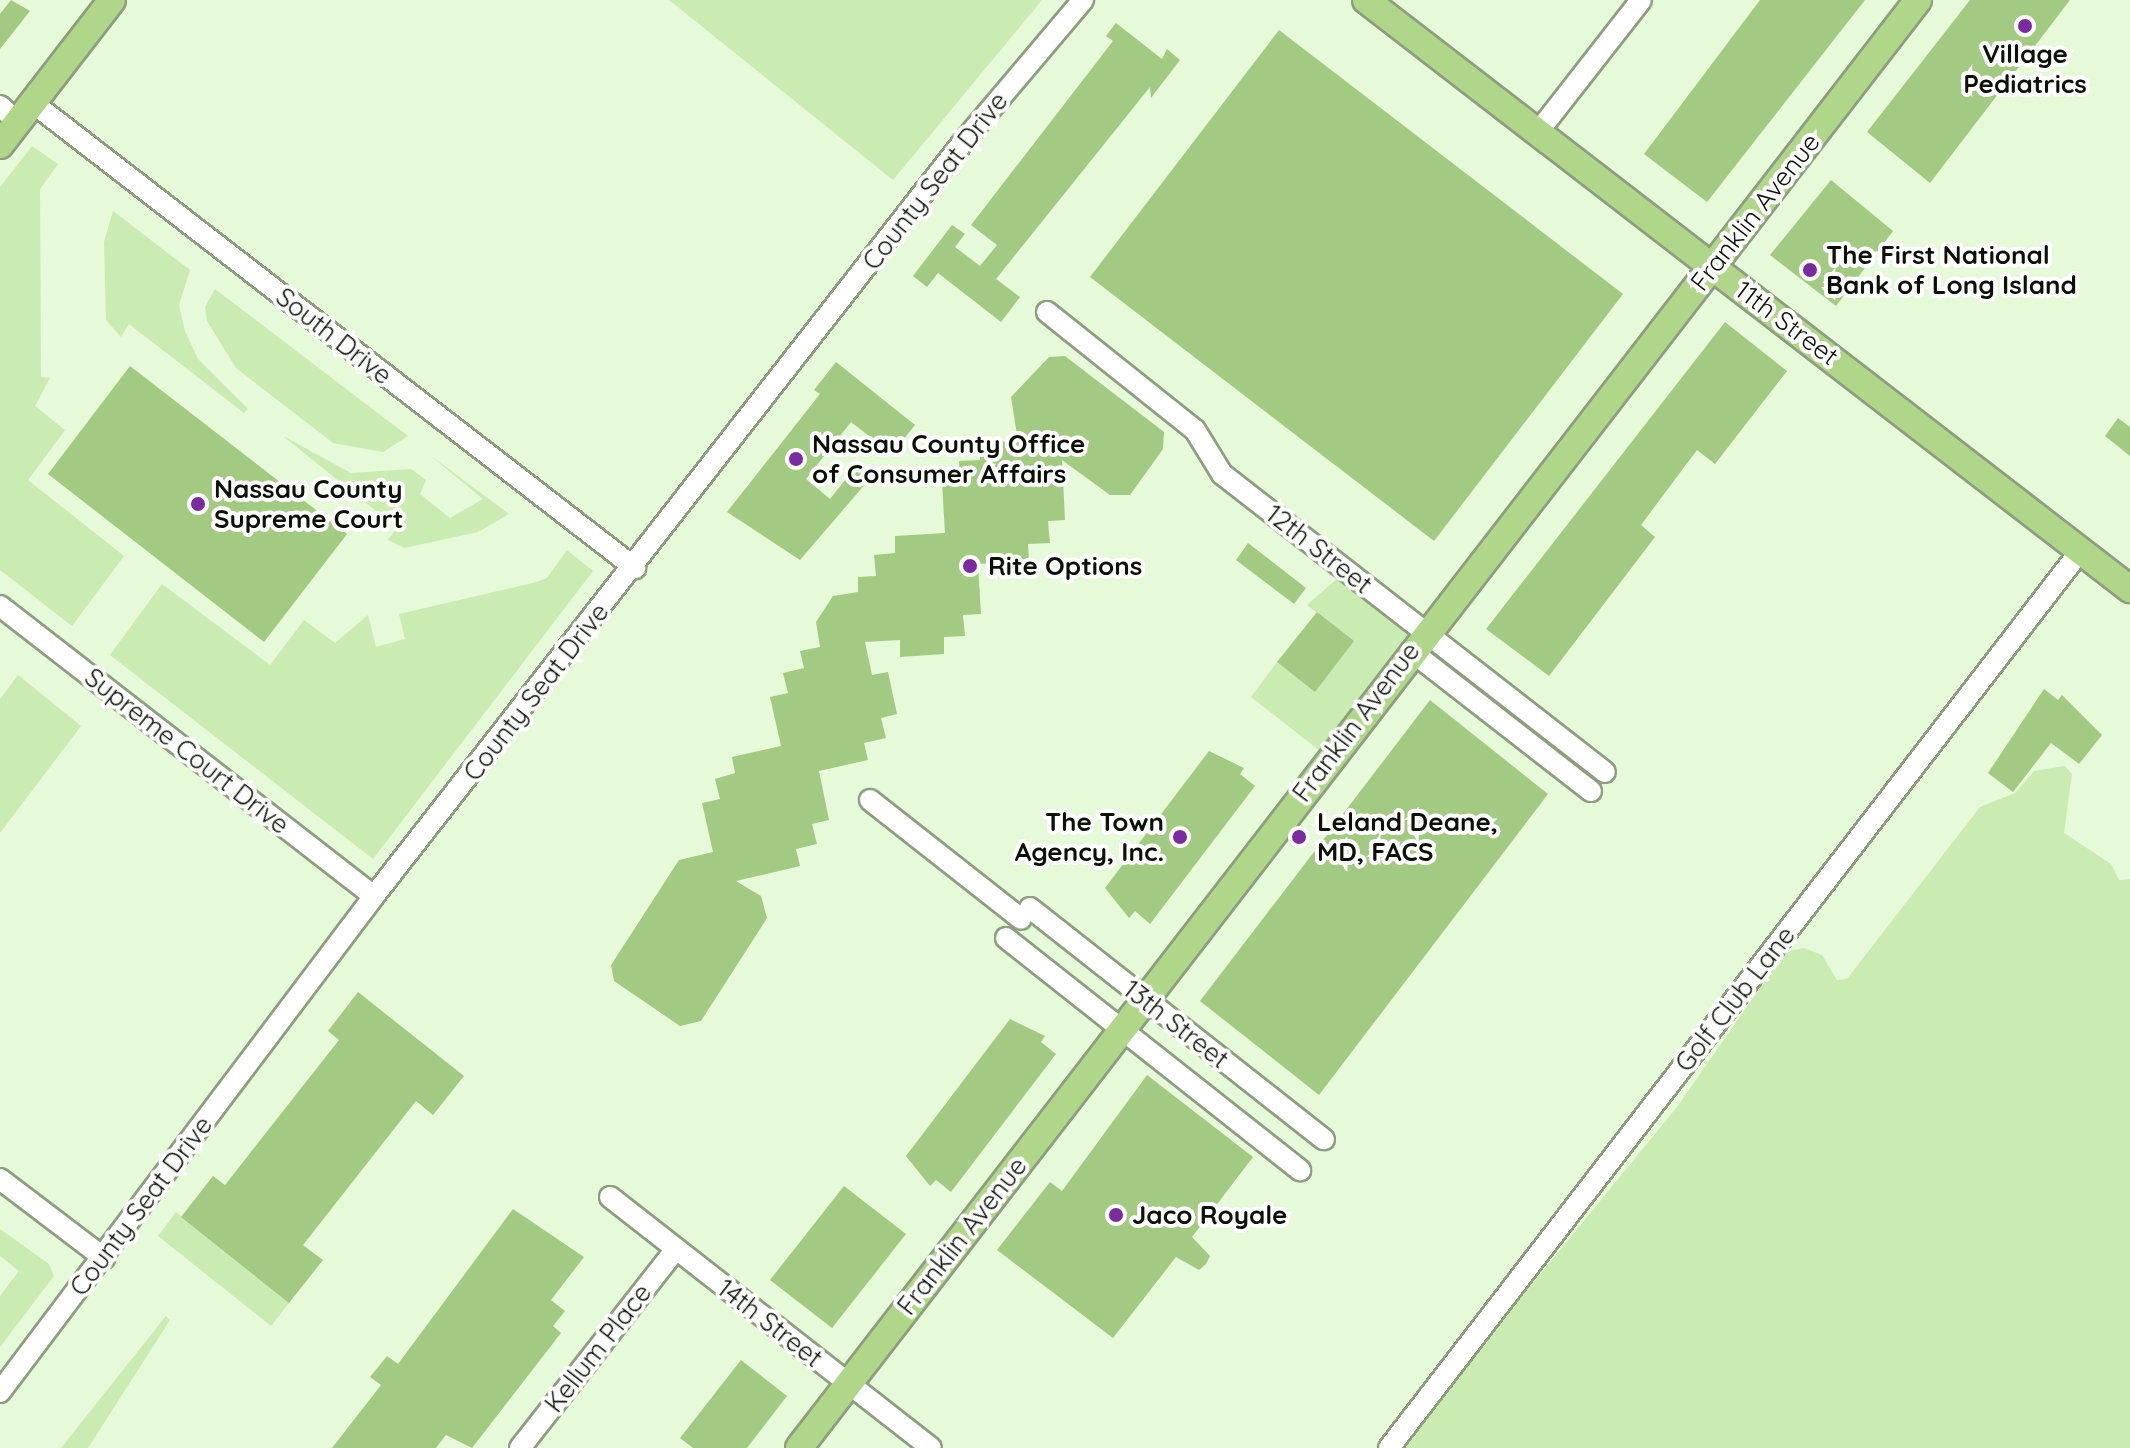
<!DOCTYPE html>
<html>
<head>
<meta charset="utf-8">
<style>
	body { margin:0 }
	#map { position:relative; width:2130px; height:1448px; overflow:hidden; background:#e6f9d8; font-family:Quicksand,sans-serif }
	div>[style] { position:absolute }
	.green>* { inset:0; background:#caebb2 }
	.building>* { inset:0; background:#a2ca82 }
	.roads { filter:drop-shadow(2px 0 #8d9e80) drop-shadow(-2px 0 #8d9e80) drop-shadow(0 2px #8d9e80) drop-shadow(0 -2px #8d9e80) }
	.minor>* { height:20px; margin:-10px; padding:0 10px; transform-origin:10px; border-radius:10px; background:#fff }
	.major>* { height:26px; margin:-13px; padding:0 13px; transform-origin:13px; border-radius:13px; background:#b0d789 }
	.dots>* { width:22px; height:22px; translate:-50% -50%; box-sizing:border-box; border:4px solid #fff; border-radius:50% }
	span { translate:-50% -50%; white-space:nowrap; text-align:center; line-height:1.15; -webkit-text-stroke:8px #fff; paint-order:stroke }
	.poi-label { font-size:26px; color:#0b1106; font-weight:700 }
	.left { translate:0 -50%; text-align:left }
	.right { translate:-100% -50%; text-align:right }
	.street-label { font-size:26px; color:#0b1106 }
</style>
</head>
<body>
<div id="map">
	<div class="green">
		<i style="clip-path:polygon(669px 0,1042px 0,893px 180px)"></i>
		<i style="clip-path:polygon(32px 146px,58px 164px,40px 189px,41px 377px,50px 378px,35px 406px,65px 430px,28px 480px,124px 556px,72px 626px,0 570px,0 187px)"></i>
		<i style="clip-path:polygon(113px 211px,190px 270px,179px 305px,185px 331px,198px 359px,248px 409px,244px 413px,129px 324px,121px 337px,106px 320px,104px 242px)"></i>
		<i style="clip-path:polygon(215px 289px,408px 436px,383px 452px,333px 443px,236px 368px,207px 321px,205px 307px)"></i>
		<i style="clip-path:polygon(283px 436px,351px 473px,411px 469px,426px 480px,420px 494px,450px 518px,483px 499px,431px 456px,509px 514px,478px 532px,404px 548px,388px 540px,397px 528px)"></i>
		<i style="clip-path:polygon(567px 550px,593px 571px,373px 859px,110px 655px,162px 584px,270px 665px,304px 620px,335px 643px,368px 615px,376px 647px,405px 639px,399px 614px,533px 583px,547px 578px)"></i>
		<i style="clip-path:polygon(1347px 570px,1426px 631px,1329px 758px,1251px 697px,1277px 662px,1315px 691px,1352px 640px,1307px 605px)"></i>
		<i style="clip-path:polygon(18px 675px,81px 726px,0 833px,0 699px)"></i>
		<i style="clip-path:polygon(2065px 766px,2072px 774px,2064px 833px,2111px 864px,2119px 880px,2130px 879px,2130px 1448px,1398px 1448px,1677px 1107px,1785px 952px,1804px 948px,1822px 955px,1837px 980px,1847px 979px,1980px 807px,2015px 793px,2034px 771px)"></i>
		<i style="clip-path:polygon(176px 1212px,289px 1303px,271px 1326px,158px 1236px)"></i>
		<i style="clip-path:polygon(0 1229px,49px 1264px,54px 1276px,0 1347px,0 1296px,19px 1271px,0 1256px)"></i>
		<i style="clip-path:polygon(166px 1316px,170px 1320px,88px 1448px,61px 1448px)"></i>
	</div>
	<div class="building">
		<i style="clip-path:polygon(11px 0,30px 11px,0 49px,0 14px)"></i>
		<i style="clip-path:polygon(1760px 0,1865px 0,1707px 202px,1644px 154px)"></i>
		<i style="clip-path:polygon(1970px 0,2070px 0,1930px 183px,1867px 132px)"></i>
		<i style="clip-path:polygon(1116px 23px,1162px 59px,1167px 49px,1180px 60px,1151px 98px,1150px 87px,996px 279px,1020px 297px,1001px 322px,938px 273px,927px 287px,913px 276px,952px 225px,965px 234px,955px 247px,980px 266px,997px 245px,971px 225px,1113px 41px,1106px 36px)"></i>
		<i style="clip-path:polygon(1279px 30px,1623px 294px,1434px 541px,1090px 277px)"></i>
		<i style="clip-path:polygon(1831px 180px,1893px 231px,1836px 306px,1770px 255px)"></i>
		<i style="clip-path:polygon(1725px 322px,1787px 371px,1715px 464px,1697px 450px,1641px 525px,1655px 537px,1549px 676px,1486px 629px)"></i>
		<i style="clip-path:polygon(1065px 356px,1164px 432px,1163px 449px,1130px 495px,1110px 495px,1062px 460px,1065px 520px,1048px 521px,1050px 543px,1028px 544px,1029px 561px,978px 564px,981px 614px,963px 615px,965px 636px,944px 637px,944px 654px,900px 657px,900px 640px,865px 642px,872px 675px,888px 672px,897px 714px,881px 718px,886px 738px,864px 743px,868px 760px,819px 771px,829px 820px,812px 824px,817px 844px,796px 849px,800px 866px,736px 881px,761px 896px,767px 918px,701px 1021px,680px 1026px,614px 981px,611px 965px,679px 860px,713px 852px,702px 803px,720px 799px,715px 779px,735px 773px,732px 757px,781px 746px,770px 697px,788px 693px,783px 673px,804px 668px,800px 651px,820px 647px,816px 622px,833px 596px,858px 592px,858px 577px,876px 576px,874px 555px,895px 553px,895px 536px,945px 533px,942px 483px,960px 482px,959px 461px,980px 460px,979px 443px,1018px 441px,1011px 397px,1049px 357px)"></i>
		<i style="clip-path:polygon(836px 362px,915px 425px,892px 454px,851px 422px,806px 479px,830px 499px,858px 464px,873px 475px,800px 560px,727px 512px,820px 394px,814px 390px)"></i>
		<i style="clip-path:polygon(130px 366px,347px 534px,264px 642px,48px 474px)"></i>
		<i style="clip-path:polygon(2118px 418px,2130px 427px,2130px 456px,2105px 436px)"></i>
		<i style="clip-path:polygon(1248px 543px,1306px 588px,1294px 604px,1236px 560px)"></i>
		<i style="clip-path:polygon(1317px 612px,1354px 641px,1315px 692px,1277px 662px)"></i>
		<i style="clip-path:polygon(2044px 689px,2058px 700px,2062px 695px,2102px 735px,2079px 764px,2051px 743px,2013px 792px,1988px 773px)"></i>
		<i style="clip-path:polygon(1430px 700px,1548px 794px,1319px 1095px,1200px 1001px)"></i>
		<i style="clip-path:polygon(1209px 751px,1244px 768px,1240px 774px,1255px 786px,1150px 924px,1135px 911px,1129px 918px,1105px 888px)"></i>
		<i style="clip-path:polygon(358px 992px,464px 1076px,433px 1115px,416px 1101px,303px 1245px,323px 1260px,289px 1303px,181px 1217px,213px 1176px,225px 1185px,339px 1040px,328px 1031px)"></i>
		<i style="clip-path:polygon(1010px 1019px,1045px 1036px,1041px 1042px,1056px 1054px,951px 1192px,936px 1180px,930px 1186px,906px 1156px)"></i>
		<i style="clip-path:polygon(1147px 1075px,1253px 1157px,1192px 1237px,1210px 1256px,1206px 1264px,1199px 1270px,1176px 1257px,1113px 1338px,997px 1250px,1050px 1182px,1062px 1191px)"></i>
		<i style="clip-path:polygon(844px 1186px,906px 1234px,832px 1328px,770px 1280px)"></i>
		<i style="clip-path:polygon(513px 1209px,584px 1257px,551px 1300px,565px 1311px,553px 1326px,561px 1333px,472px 1448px,446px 1435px,436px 1448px,332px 1448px,381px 1385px,370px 1377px,387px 1356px,398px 1364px)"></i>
		<i style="clip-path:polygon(741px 1360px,787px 1396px,747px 1448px,693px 1448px,680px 1438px)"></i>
	</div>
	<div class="roads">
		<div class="minor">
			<i style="left:33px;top:103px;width:761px;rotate:37.68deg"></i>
			<i style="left:0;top:106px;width:24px;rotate:42deg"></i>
			<i style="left:1538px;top:132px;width:167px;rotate:-52deg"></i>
			<i style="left:1047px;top:312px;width:189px;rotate:38.6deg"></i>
			<i style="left:1195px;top:430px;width:52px;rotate:58.5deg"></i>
			<i style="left:1222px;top:474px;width:485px;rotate:37.9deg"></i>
			<i style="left:0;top:606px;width:473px;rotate:37.8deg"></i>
			<i style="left:1411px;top:651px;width:228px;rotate:37.9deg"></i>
			<i style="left:870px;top:800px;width:192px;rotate:38.2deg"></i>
			<i style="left:1030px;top:908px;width:374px;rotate:38.2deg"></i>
			<i style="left:1006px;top:938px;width:375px;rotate:38.3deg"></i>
			<i style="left:0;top:1179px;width:131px;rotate:37.2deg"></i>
			<i style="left:610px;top:1197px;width:407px;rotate:38deg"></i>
			<i style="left:0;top:1392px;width:621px;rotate:-52.98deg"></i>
			<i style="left:374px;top:896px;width:957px;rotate:-52deg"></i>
			<i style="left:963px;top:142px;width:186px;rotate:-49.8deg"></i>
			<i style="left:520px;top:1448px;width:253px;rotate:-51.9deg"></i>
			<i style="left:1389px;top:1448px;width:1134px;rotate:-52.38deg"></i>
		</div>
		<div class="major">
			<i style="left:1366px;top:0;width:965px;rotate:37.63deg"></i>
			<i style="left:0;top:145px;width:183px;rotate:-52.3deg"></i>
			<i style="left:799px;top:1448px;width:1830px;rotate:-52.3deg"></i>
		</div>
	</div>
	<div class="dots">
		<i style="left:2025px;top:26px;background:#782c9e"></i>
		<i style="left:1810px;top:270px;background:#782c9e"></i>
		<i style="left:796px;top:459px;background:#782c9e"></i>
		<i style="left:198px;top:504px;background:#782c9e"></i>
		<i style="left:970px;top:566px;background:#782c9e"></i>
		<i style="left:1180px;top:837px;background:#782c9e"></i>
		<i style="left:1299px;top:837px;background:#782c9e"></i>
		<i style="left:1116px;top:1215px;background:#782c9e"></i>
	</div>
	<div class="poi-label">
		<span style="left:2025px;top:69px">Village<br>Pediatrics</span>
		<span class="left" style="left:1826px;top:270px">The First National<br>Bank of Long Island</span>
		<span class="left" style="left:812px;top:459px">Nassau County Office<br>of Consumer Affairs</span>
		<span class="left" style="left:214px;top:504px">Nassau County<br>Supreme Court</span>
		<span class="left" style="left:988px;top:566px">Rite Options</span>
		<span class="right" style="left:1164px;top:837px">The Town<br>Agency, Inc.</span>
		<span class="left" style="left:1317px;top:837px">Leland Deane,<br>MD, FACS</span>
		<span class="left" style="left:1132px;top:1215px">Jaco Royale</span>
	</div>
	<div class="street-label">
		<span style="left:935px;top:181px;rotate:-52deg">County Seat Drive</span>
		<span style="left:1755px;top:212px;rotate:-52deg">Franklin Avenue</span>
		<span style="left:1787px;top:323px;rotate:37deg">11th Street</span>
		<span style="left:334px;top:336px;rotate:38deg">South Drive</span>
		<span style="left:1319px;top:549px;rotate:38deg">12th Street</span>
		<span style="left:536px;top:692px;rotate:-52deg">County Seat Drive</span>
		<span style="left:1356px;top:722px;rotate:-53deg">Franklin Avenue</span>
		<span style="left:187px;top:751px;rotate:38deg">Supreme Court Drive</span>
		<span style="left:1735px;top:999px;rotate:-52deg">Golf Club Lane</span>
		<span style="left:1176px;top:1024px;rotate:38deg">13th Street</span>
		<span style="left:141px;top:1206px;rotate:-53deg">County Seat Drive</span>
		<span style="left:962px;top:1236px;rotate:-52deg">Franklin Avenue</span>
		<span style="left:770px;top:1323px;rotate:38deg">14th Street</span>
		<span style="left:598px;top:1348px;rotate:-52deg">Kellum Place</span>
	</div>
</div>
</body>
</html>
